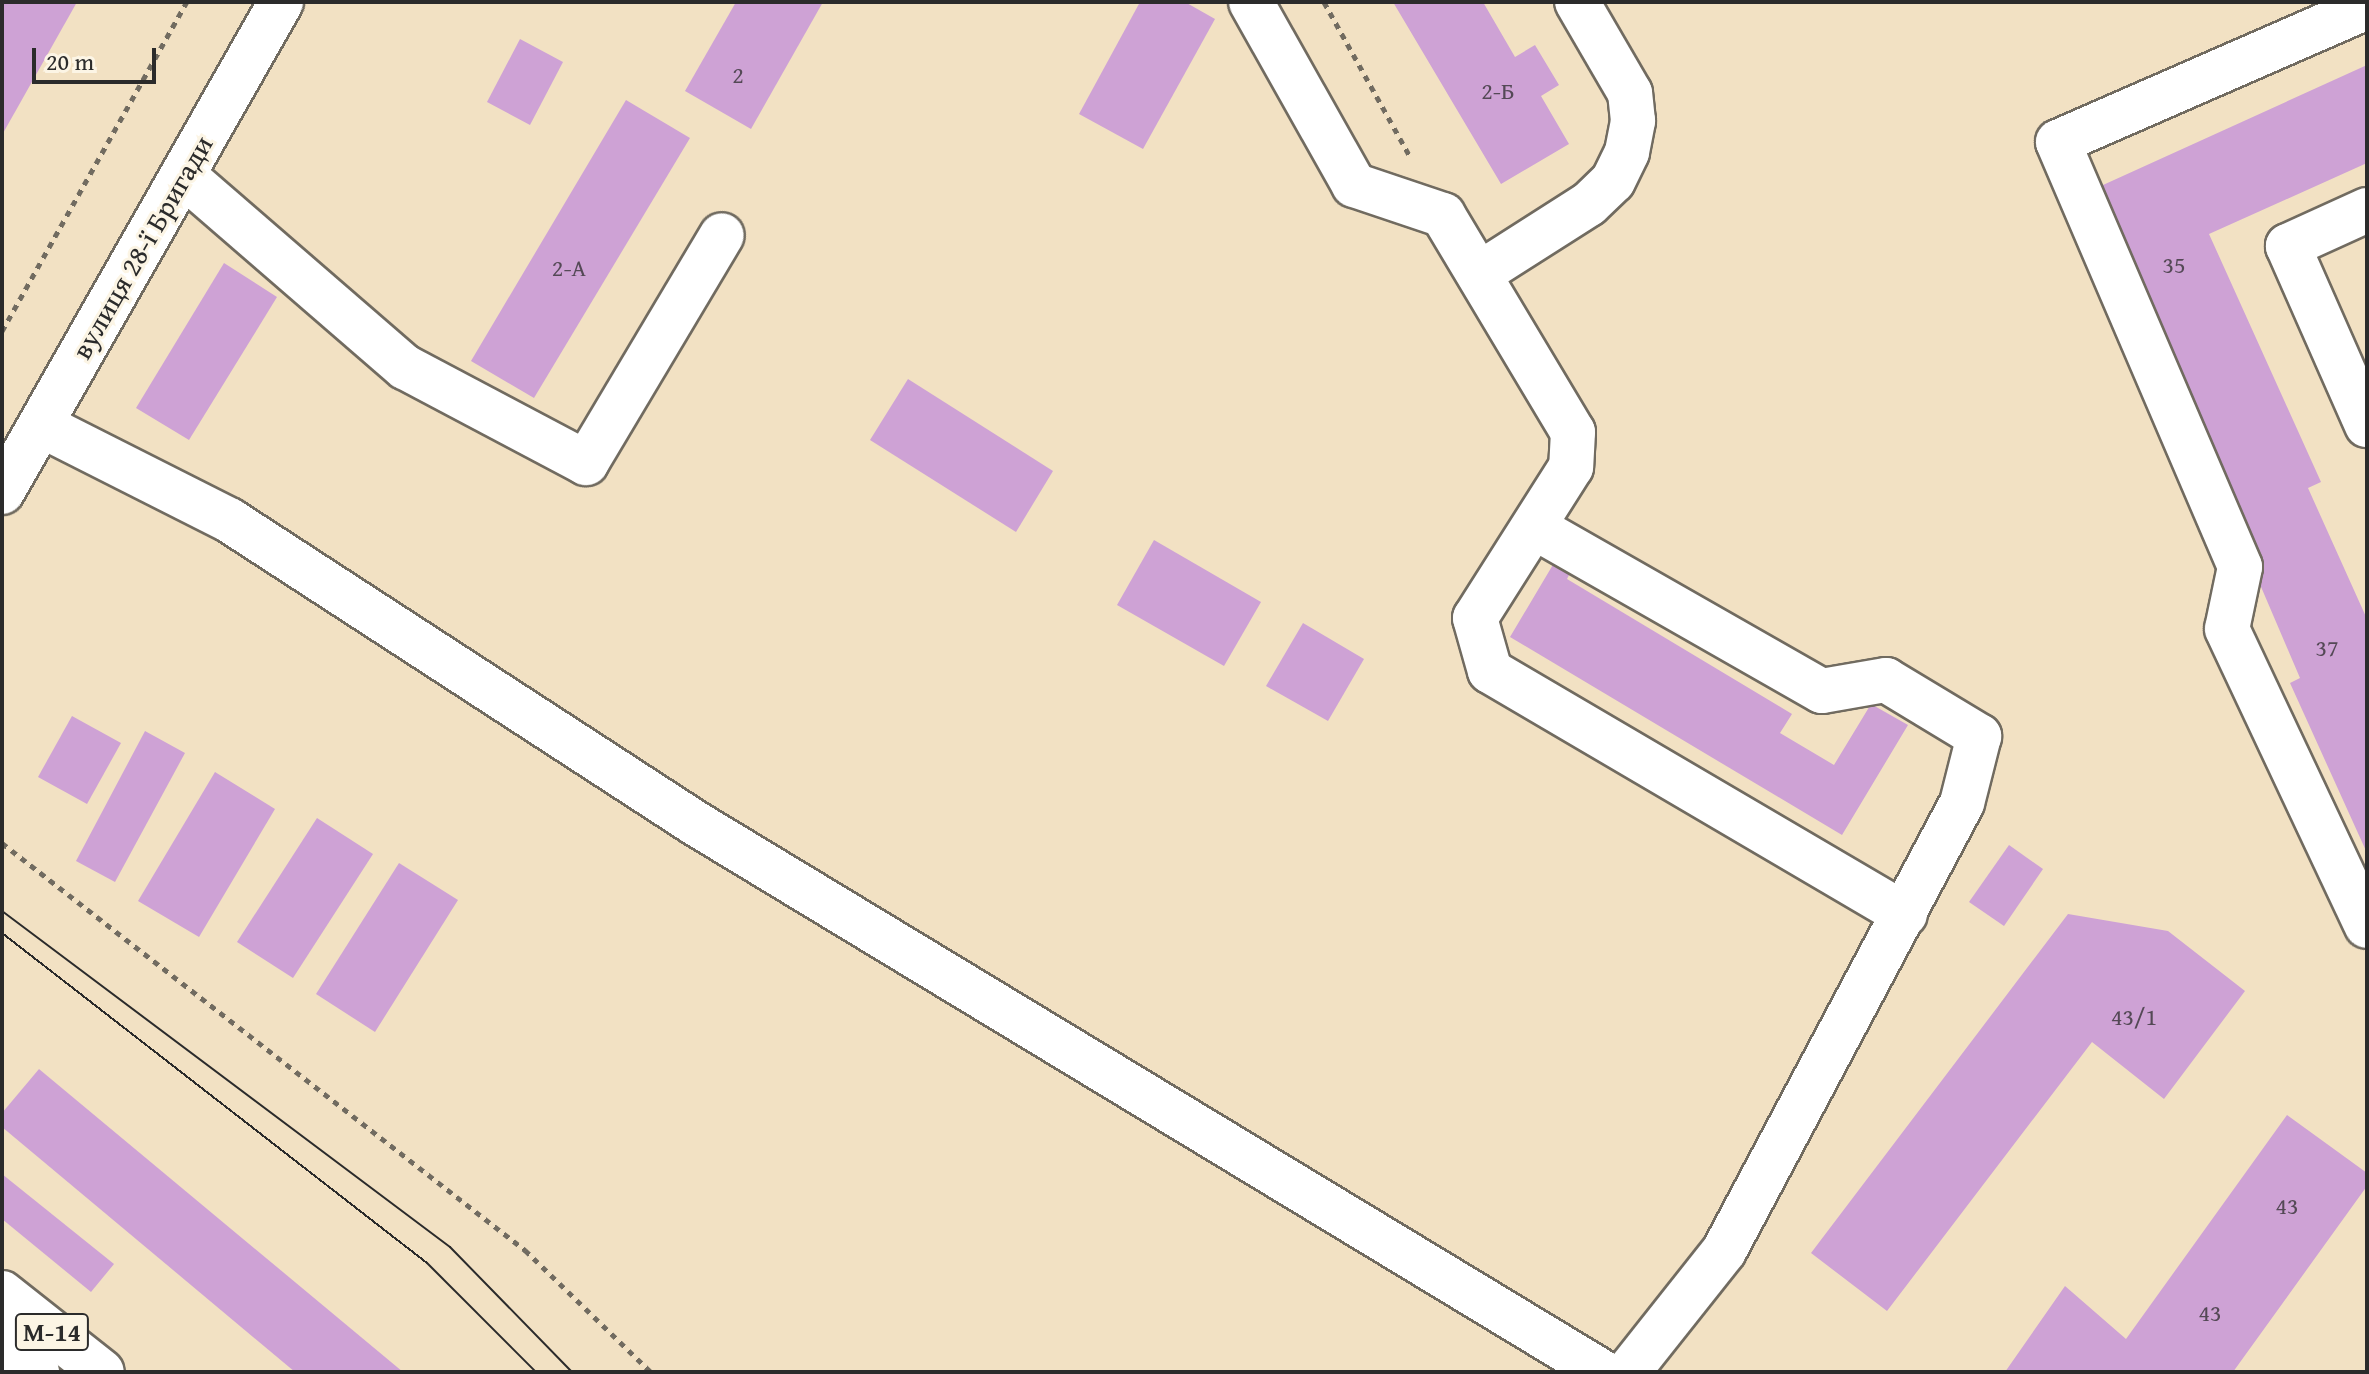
<!DOCTYPE html>
<html>
<head>
<meta charset="utf-8">
<style>
	body { margin:0 }
	#map { position:relative; width:2369px; height:1374px; overflow:hidden; background:#f2e1c3; font-family:"Gentium Book Plus",serif }
	div>[style] { position:absolute }
	.building>* { inset:0; background:#cea2d5 }
	.path>* { height:5px; margin-top:-2.5px; transform-origin:0; background:repeating-linear-gradient(90deg,#716b60 0 6px,transparent 0 12px) }
	.roads { filter:drop-shadow(2px 0 #716b60) drop-shadow(-2px 0 #716b60) drop-shadow(0 2px #716b60) drop-shadow(0 -2px #716b60) }
	.minor>* { height:44px; margin:-22px; padding:0 22px; transform-origin:22px; border-radius:22px; background:#fff }
	.highway>* { height:44px; margin:-22px; padding:0 22px; transform-origin:22px; border-radius:22px; background:#fff }
	.tram>* { height:2px; margin:-1px; padding:0 1px; transform-origin:1px; border-radius:1px; background:#2b2b2b }
	span { translate:-50% -50%; white-space:nowrap; text-align:center; line-height:1.15; -webkit-text-stroke:6px #fcf5e5; paint-order:stroke }
	.number-label { font-size:24px; color:#544956 }
	.number-label span { -webkit-text-stroke-width:0 }
	.shield-label span { padding:2px 6px; background:#fcf5e5; border:2px solid; border-radius:6px; -webkit-text-stroke-width:0 }
	.shield-label { font-size:26px; color:#2b2b2b; font-weight:700 }
	.street-label { font-size:28px; color:#2b2b2b }
	.frame { position:absolute; inset:0; border:4px solid #2b2b2b; pointer-events:none }
	.scale { position:absolute; left:32px; top:48px; width:124px; height:36px; box-sizing:border-box; border:4px solid #2b2b2b; border-top:0; padding-left:10px; font-size:24px; line-height:28px; white-space:nowrap; color:#2b2b2b; -webkit-text-stroke:6px #fcf5e5; paint-order:stroke }
</style>
</head>
<body>
<div id="map">
	<div class="building">
		<i style="clip-path:polygon(2px 2px,77px 2px,2px 135px)"></i>
		<i style="clip-path:polygon(736px 2px,823px 2px,751px 129px,685px 91px)"></i>
		<i style="clip-path:polygon(1140px 2px,1185px 2px,1215px 19px,1143px 149px,1079px 114px)"></i>
		<i style="clip-path:polygon(1393px 2px,1483px 2px,1515px 57px,1535px 45px,1559px 85px,1541px 96px,1569px 144px,1501px 184px)"></i>
		<i style="clip-path:polygon(520px 39px,563px 62px,530px 125px,487px 102px)"></i>
		<i style="clip-path:polygon(2367px 65px,2367px 163px,2209px 234px,2321px 482px,2308px 488px,2367px 619px,2367px 853px,2290px 683px,2300px 678px,2097px 203px,2103px 185px)"></i>
		<i style="clip-path:polygon(626px 100px,690px 138px,534px 398px,471px 361px)"></i>
		<i style="clip-path:polygon(224px 263px,277px 297px,189px 440px,136px 408px)"></i>
		<i style="clip-path:polygon(908px 379px,1053px 471px,1016px 532px,870px 440px)"></i>
		<i style="clip-path:polygon(1154px 540px,1261px 602px,1224px 666px,1117px 605px)"></i>
		<i style="clip-path:polygon(1554px 563px,1570px 573px,1567px 579px,1792px 714px,1780px 733px,1834px 765px,1871px 704px,1908px 725px,1842px 835px,1510px 637px)"></i>
		<i style="clip-path:polygon(1303px 623px,1364px 659px,1328px 721px,1266px 686px)"></i>
		<i style="clip-path:polygon(72px 716px,121px 743px,87px 804px,38px 777px)"></i>
		<i style="clip-path:polygon(145px 731px,185px 753px,115px 882px,76px 861px)"></i>
		<i style="clip-path:polygon(215px 772px,275px 809px,199px 937px,138px 901px)"></i>
		<i style="clip-path:polygon(317px 818px,373px 854px,293px 978px,237px 942px)"></i>
		<i style="clip-path:polygon(2009px 845px,2043px 869px,2004px 926px,1969px 902px)"></i>
		<i style="clip-path:polygon(399px 863px,458px 900px,375px 1032px,316px 994px)"></i>
		<i style="clip-path:polygon(2068px 914px,2168px 931px,2245px 991px,2164px 1099px,2092px 1042px,1887px 1311px,1811px 1253px)"></i>
		<i style="clip-path:polygon(39px 1069px,403px 1372px,295px 1372px,2px 1127px,2px 1113px)"></i>
		<i style="clip-path:polygon(2287px 1115px,2367px 1173px,2367px 1186px,2233px 1372px,2005px 1372px,2065px 1286px,2126px 1339px)"></i>
		<i style="clip-path:polygon(2px 1174px,114px 1264px,91px 1292px,2px 1219px)"></i>
	</div>
	<div class="path">
		<i style="left:1324px;top:2px;width:179px;rotate:60.9deg"></i>
		<i style="left:2px;top:331px;width:377px;rotate:-60.7deg"></i>
		<i style="left:2px;top:843px;width:663px;rotate:37.89deg"></i>
		<i style="left:525px;top:1250px;width:175px;rotate:44.1deg"></i>
	</div>
	<div class="roads">
		<div class="minor">
			<i style="left:1251px;top:2px;width:210px;rotate:60.6deg"></i>
			<i style="left:1354px;top:185px;width:94px;rotate:18.6deg"></i>
			<i style="left:1443px;top:215px;width:253px;rotate:59.1deg"></i>
			<i style="left:1573px;top:432px;width:35px;rotate:93deg"></i>
			<i style="left:1571px;top:467px;width:179px;rotate:122.4deg"></i>
			<i style="left:1475px;top:618px;width:55px;rotate:74.2deg"></i>
			<i style="left:1490px;top:671px;width:481px;rotate:30.4deg"></i>
			<i style="left:2367px;top:7px;width:337px;rotate:156.4deg"></i>
			<i style="left:2058px;top:142px;width:462px;rotate:66.8deg"></i>
			<i style="left:2240px;top:567px;width:63px;rotate:101.8deg"></i>
			<i style="left:2227px;top:629px;width:328px;rotate:64.8deg"></i>
			<i style="left:183px;top:175px;width:294px;rotate:40.9deg"></i>
			<i style="left:405px;top:367px;width:205px;rotate:27.9deg"></i>
			<i style="left:586px;top:463px;width:265px;rotate:-59.2deg"></i>
			<i style="left:2367px;top:210px;width:87px;rotate:155.5deg"></i>
			<i style="left:2288px;top:246px;width:196px;rotate:66.2deg"></i>
			<i style="left:1479px;top:274px;width:130px;rotate:-32.5deg"></i>
			<i style="left:1589px;top:204px;width:33px;rotate:-44deg"></i>
			<i style="left:1613px;top:181px;width:32px;rotate:-64deg"></i>
			<i style="left:1627px;top:152px;width:32px;rotate:-79deg"></i>
			<i style="left:1633px;top:121px;width:28px;rotate:-96deg"></i>
			<i style="left:1630px;top:93px;width:105px;rotate:-120.2deg"></i>
			<i style="left:41px;top:425px;width:211px;rotate:26.8deg"></i>
			<i style="left:229px;top:520px;width:556px;rotate:33.03deg"></i>
			<i style="left:695px;top:823px;width:1060px;rotate:31.19deg"></i>
			<i style="left:2px;top:492px;width:564px;rotate:-60.34deg"></i>
			<i style="left:1534px;top:527px;width:331px;rotate:29.7deg"></i>
			<i style="left:1822px;top:691px;width:65px;rotate:-9.8deg"></i>
			<i style="left:1886px;top:680px;width:109px;rotate:31.1deg"></i>
			<i style="left:1979px;top:736px;width:69px;rotate:104.2deg"></i>
			<i style="left:1962px;top:803px;width:507px;rotate:117.98deg"></i>
			<i style="left:1724px;top:1251px;width:154px;rotate:128.4deg"></i>
		</div>
		<div class="highway">
			<i style="left:2px;top:1293px;width:127px;rotate:38.3deg"></i>
			<i style="left:2px;top:1344px;width:45px;rotate:38.7deg"></i>
		</div>
	</div>
	<div class="tram">
		<i style="left:2px;top:911px;width:560px;rotate:36.87deg"></i>
		<i style="left:450px;top:1247px;width:175px;rotate:45.7deg"></i>
		<i style="left:2px;top:933px;width:538px;rotate:37.83deg"></i>
		<i style="left:427px;top:1263px;width:154px;rotate:45deg"></i>
	</div>
	<div class="number-label">
		<span style="left:738px;top:75px">2</span>
		<span style="left:1498px;top:91px">2-Б</span>
		<span style="left:2174px;top:265px">35</span>
		<span style="left:569px;top:268px">2-А</span>
		<span style="left:2327px;top:648px">37</span>
		<span style="left:2134px;top:1017px">43/1</span>
		<span style="left:2287px;top:1206px">43</span>
		<span style="left:2210px;top:1313px">43</span>
	</div>
	<div class="shield-label">
		<span style="left:52px;top:1332px">М-14</span>
	</div>
	<div class="street-label">
		<span style="left:142px;top:247px;rotate:-60deg">вулиця 28-ї Бригади</span>
	</div>
	<div class="frame"></div>
	<div class="scale">20 m</div>
</div>
</body>
</html>
